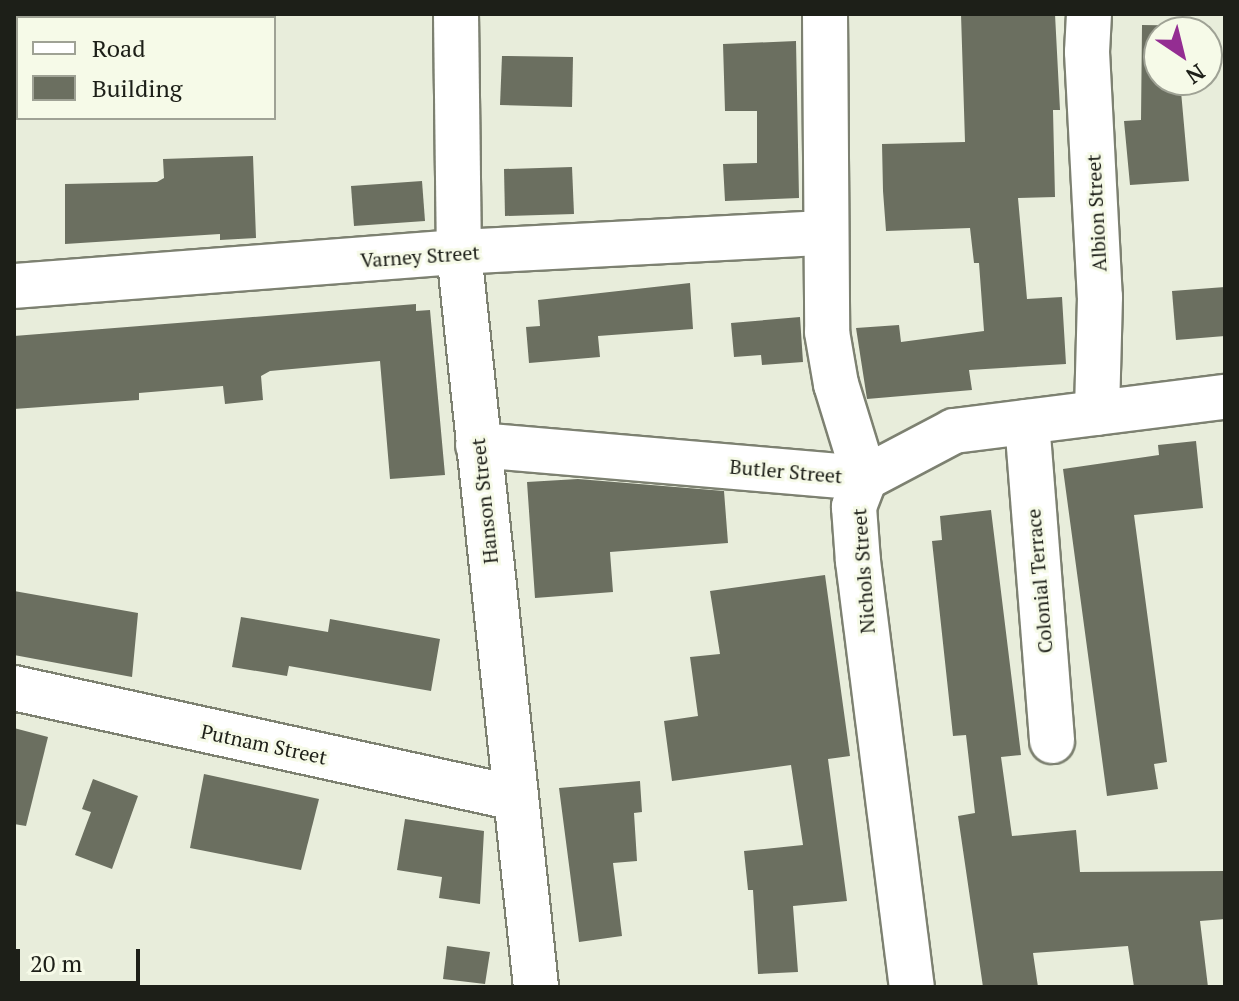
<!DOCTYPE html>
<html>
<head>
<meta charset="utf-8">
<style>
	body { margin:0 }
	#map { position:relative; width:1239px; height:1001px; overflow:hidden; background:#e8eddb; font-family:"PT Serif",serif }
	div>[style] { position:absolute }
	.building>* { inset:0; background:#6b6f60 }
	.roads { filter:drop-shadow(2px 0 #7d8171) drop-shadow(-2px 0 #7d8171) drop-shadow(0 2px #7d8171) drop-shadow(0 -2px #7d8171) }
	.minor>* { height:44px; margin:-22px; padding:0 22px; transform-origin:22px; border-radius:22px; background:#fff }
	span { translate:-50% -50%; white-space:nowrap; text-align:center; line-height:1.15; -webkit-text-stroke:6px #f6fae8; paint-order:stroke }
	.street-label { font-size:20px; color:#1d1f18 }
	.frame { position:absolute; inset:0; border:16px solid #1d1f18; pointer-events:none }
	.legend { position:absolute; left:16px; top:16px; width:260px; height:104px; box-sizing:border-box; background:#f6fae8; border:2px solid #9fa295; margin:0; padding:10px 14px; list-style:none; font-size:24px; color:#1d1f18 }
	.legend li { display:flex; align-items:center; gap:16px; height:40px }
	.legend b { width:40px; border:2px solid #9fa295 }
	.north { position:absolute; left:1143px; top:16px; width:80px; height:80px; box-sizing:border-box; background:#f6fae8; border:2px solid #9fa295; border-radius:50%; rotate:145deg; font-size:22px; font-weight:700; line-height:32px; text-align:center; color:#1d1f18 }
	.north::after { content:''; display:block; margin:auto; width:28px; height:36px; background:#942d92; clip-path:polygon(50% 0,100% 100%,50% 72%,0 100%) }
	.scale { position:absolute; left:16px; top:949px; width:124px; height:36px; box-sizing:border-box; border:4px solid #1d1f18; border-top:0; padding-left:10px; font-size:24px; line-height:28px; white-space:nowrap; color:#1d1f18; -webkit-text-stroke:6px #f6fae8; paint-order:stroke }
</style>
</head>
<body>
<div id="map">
	<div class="building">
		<i style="clip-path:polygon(961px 14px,1055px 14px,1060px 110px,1053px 110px,1055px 197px,1018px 198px,1027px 299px,1062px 297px,1066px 364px,969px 370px,972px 390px,867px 399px,856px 328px,899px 325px,901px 342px,984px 331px,979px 263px,974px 263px,970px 228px,886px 231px,883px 191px,882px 144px,965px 142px)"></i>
		<i style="clip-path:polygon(1142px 25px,1210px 26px,1210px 65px,1207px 32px,1159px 32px,1159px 80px,1180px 80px,1189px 181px,1130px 185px,1124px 121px,1141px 120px)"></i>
		<i style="clip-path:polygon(796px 41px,799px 198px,725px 201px,723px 164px,757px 163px,757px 111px,725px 111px,723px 44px)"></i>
		<i style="clip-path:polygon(502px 56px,573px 57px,572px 107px,500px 105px)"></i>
		<i style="clip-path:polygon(253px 156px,256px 238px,220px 240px,220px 234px,65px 244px,65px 184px,157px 182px,164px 178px,163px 159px)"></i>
		<i style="clip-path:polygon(572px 167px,574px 214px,505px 216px,504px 169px)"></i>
		<i style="clip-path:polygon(422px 181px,425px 221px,354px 226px,351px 186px)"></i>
		<i style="clip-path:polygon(690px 283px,693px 329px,598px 336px,600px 357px,529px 363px,526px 327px,540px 326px,538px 300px)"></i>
		<i style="clip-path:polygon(1225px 287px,1225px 336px,1176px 340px,1172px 291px)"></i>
		<i style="clip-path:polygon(416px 304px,416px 311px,430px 310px,445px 475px,390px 479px,380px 361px,270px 371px,261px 376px,263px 400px,225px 404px,223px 386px,139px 393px,139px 400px,14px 409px,14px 336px)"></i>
		<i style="clip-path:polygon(800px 317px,803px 362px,762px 365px,761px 355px,734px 357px,731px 323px)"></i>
		<i style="clip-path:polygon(1196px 441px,1203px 508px,1134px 515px,1167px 762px,1154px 764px,1158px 789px,1107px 796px,1063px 469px,1159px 455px,1158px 445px)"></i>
		<i style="clip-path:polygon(578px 479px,724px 491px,728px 543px,610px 552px,613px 592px,535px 598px,527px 482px)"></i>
		<i style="clip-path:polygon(991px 510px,1021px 755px,1001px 757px,1012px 836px,1076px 830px,1080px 872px,1225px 871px,1225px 919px,1200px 921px,1208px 987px,1134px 987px,1128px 946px,1033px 953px,1038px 987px,983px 987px,958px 816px,975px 813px,966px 735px,953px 736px,932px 541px,942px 540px,940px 516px)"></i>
		<i style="clip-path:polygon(825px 575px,850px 756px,828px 759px,847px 901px,793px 906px,798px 972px,758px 974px,753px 890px,748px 890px,744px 851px,803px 845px,791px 765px,672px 781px,664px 721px,698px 716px,690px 657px,720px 654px,710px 591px)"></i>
		<i style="clip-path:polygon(14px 591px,138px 613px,132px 677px,14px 655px)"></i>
		<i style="clip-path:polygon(241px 617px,328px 632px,330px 619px,440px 639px,431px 691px,289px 666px,287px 676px,232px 667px)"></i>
		<i style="clip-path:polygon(14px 728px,48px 737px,26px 826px,14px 824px)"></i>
		<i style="clip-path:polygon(204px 774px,319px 799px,301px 870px,190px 848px)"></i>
		<i style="clip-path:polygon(93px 779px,138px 796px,112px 869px,75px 855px,91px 812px,82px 809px)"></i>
		<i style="clip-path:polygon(640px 781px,642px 812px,634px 813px,637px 861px,613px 863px,622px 936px,579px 942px,559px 788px)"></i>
		<i style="clip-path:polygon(405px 819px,484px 831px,480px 904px,439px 898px,442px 877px,397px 870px)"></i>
		<i style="clip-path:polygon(447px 946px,490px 952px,485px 984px,443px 979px)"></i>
	</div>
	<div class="roads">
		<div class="minor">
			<i style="left:456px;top:14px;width:238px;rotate:89.3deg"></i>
			<i style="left:459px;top:252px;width:739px;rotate:84.02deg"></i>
			<i style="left:825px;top:14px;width:318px;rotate:89.6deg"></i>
			<i style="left:827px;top:332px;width:53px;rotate:80.2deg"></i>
			<i style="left:836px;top:384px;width:98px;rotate:72.9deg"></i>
			<i style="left:865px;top:478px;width:31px;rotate:111deg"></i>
			<i style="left:854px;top:507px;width:54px;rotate:85.8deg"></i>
			<i style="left:858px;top:561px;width:429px;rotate:82.8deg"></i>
			<i style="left:1089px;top:14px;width:38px;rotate:93deg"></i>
			<i style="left:1087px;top:52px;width:245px;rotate:87deg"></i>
			<i style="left:1100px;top:297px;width:116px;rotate:91.5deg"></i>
			<i style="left:14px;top:286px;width:446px;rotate:-4.4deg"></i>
			<i style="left:459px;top:252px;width:367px;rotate:-3deg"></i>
			<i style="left:1027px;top:422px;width:320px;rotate:85.5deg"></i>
			<i style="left:478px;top:445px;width:388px;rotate:4.9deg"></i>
			<i style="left:865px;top:478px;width:101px;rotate:-27.8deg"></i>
			<i style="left:954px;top:431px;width:273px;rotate:-7.2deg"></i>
			<i style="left:14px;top:688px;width:513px;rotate:12.38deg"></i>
		</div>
	</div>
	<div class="street-label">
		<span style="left:1096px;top:213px;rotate:-93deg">Albion Street</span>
		<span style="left:420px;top:256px;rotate:-4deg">Varney Street</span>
		<span style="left:786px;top:471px;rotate:5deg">Butler Street</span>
		<span style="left:484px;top:501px;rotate:-96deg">Hanson Street</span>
		<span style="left:863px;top:571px;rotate:-94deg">Nichols Street</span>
		<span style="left:1039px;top:581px;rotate:-95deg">Colonial Terrace</span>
		<span style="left:264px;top:744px;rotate:12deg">Putnam Street</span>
	</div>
	<div class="frame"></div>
	<ul class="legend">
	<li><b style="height:10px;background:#fff"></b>Road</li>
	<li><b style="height:22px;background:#6b6f60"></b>Building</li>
	</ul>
	<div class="north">N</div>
	<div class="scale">20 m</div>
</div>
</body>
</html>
